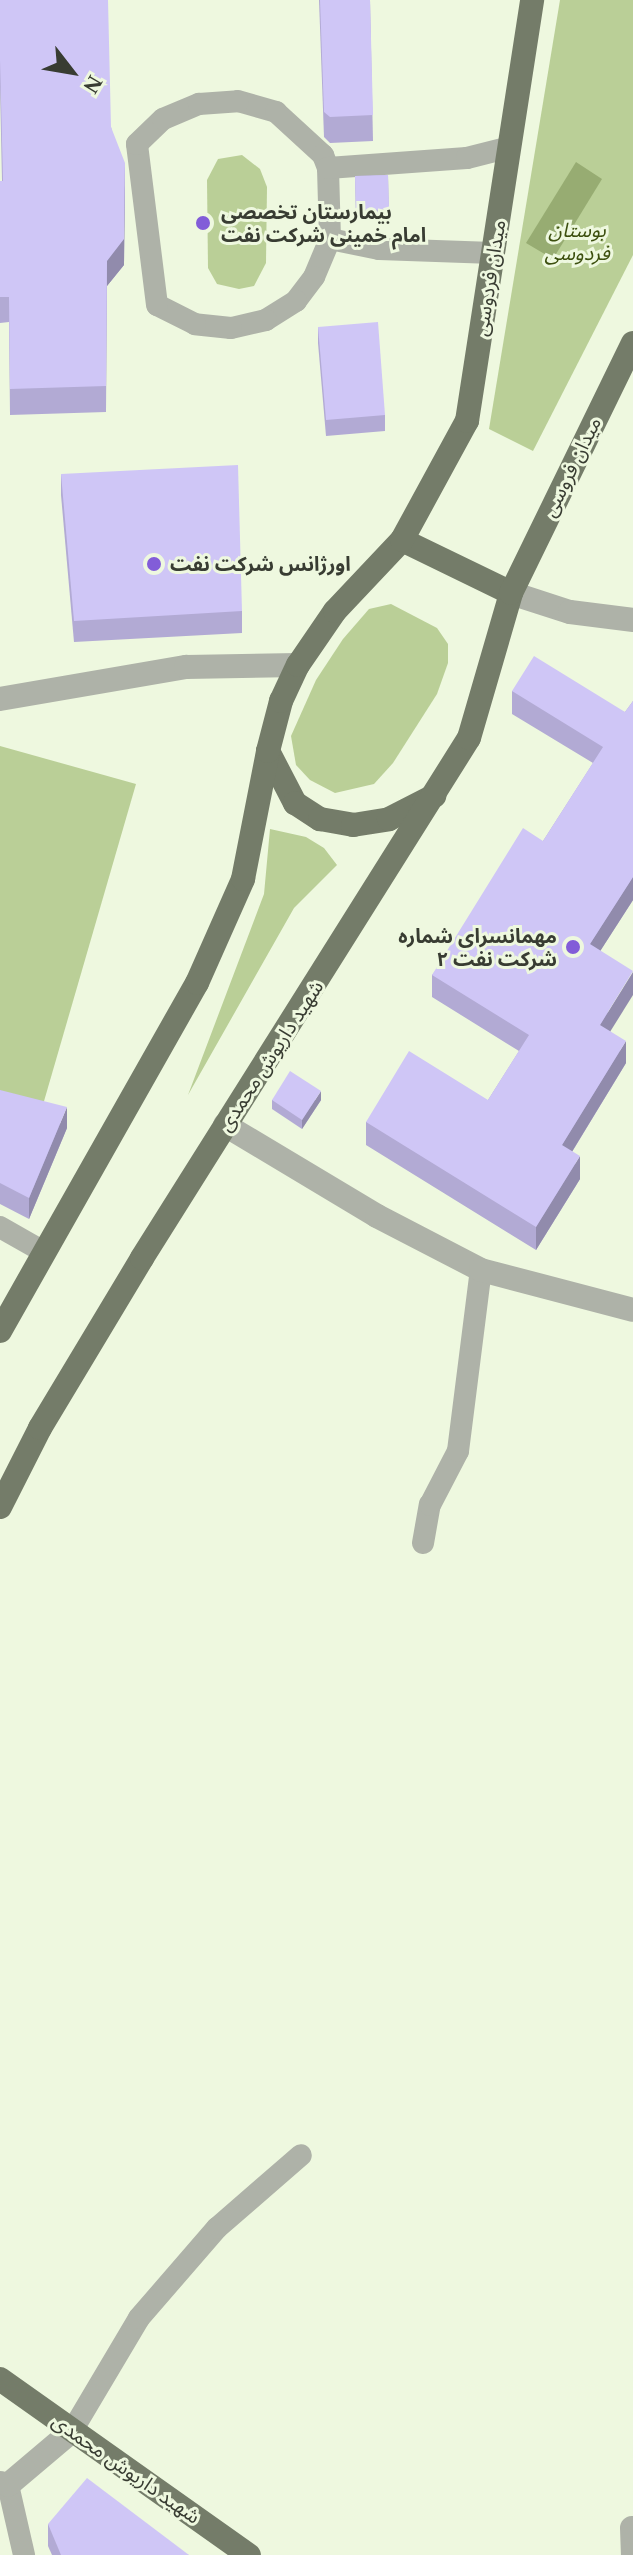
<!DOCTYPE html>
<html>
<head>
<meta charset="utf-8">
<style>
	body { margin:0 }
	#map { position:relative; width:633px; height:2555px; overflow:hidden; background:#eef8df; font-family:"Times New Roman","Noto Sans Arabic",serif }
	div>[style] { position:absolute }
	.green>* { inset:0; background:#bacf97 }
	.water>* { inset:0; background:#97ac72 }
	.lane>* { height:22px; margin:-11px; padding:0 11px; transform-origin:11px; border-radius:11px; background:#aeb2a8 }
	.street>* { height:24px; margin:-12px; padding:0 12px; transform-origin:12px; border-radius:12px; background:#aeb2a8 }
	.primary>* { height:24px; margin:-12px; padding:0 12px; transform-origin:12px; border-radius:12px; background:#747c69 }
	.wall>* { inset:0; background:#b2aad4 }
	.shaded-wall>* { inset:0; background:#918bac }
	.building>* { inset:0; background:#cfc6f6 }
	.dots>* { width:22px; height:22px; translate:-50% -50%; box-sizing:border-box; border:4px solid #eef8df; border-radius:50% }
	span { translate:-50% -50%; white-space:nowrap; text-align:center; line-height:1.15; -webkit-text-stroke:6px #eef8df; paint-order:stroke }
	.poi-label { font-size:20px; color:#383c32; font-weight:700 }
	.left { translate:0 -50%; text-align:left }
	.right { translate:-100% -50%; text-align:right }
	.park-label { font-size:20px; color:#3c4f0e; font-style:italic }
	.street-label { font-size:20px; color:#383c32 }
	.north { position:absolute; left:32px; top:32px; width:80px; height:80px; -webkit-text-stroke:6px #eef8df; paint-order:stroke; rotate:121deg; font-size:22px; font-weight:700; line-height:32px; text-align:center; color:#383c32 }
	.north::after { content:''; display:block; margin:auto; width:28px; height:36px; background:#383c32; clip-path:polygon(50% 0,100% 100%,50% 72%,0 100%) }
</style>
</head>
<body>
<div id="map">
	<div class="green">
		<i style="clip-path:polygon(560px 0,633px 0,633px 255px,533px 451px,489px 429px)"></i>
		<i style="clip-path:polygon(242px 155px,260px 169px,267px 187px,266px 263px,254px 286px,239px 289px,217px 284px,208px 268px,207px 180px,218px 159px)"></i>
		<i style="clip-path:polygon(391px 604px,437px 628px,448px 644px,448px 663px,437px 694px,393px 763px,374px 784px,335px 793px,310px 780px,296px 765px,291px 736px,316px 680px,343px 639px,369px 609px)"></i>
		<i style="clip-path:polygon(0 746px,136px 784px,40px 1115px,0 1103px)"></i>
		<i style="clip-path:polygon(270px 829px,306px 837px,324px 848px,337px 865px,294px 908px,188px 1095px,264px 894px)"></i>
	</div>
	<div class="water">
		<i style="clip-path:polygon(576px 162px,602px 179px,553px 259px,526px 243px)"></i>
	</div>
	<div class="lane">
		<i style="left:238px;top:101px;width:40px;rotate:16deg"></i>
		<i style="left:276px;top:112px;width:64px;rotate:42.5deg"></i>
		<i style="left:323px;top:155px;width:14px;rotate:69deg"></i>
		<i style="left:328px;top:168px;width:71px;rotate:88.4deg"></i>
		<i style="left:330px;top:239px;width:41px;rotate:112.8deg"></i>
		<i style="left:314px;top:277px;width:30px;rotate:127deg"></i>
		<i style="left:296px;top:301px;width:36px;rotate:148deg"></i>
		<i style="left:266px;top:320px;width:36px;rotate:167deg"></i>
		<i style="left:231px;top:328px;width:36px;rotate:-174deg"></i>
		<i style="left:195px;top:324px;width:42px;rotate:-153.4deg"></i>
		<i style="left:157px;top:305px;width:162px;rotate:-97.1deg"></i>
		<i style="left:137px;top:144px;width:36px;rotate:-44deg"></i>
		<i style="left:163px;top:119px;width:39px;rotate:-23deg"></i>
		<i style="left:199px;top:104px;width:39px;rotate:-4deg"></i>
		<i style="left:328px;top:168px;width:139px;rotate:-4.1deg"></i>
		<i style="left:467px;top:158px;width:44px;rotate:-14.3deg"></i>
		<i style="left:330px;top:239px;width:50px;rotate:11.5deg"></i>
		<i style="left:379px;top:249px;width:114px;rotate:2deg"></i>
		<i style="left:0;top:1227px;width:48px;rotate:29.7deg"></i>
		<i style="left:423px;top:1543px;width:39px;rotate:-80deg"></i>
		<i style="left:430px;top:1505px;width:61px;rotate:-62.6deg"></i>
		<i style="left:458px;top:1451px;width:182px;rotate:-82.8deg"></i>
		<i style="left:72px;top:2431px;width:131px;rotate:-59.3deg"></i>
		<i style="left:139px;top:2318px;width:119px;rotate:-49.1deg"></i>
		<i style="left:217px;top:2228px;width:111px;rotate:-41deg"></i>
		<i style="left:8px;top:2485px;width:72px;rotate:77.1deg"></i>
	</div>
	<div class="street">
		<i style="left:511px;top:593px;width:62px;rotate:17.9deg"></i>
		<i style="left:570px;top:612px;width:64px;rotate:7.2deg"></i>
		<i style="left:0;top:699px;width:189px;rotate:-9.8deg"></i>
		<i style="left:186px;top:667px;width:112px;rotate:-1deg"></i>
		<i style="left:225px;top:1125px;width:177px;rotate:30.9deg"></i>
		<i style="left:377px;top:1216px;width:117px;rotate:27.4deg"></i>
		<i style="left:481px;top:1270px;width:157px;rotate:14.7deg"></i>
		<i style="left:0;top:2483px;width:8px;rotate:14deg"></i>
		<i style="left:8px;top:2485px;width:84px;rotate:-40.2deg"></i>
		<i style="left:632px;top:2528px;width:27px;rotate:88deg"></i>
	</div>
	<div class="primary">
		<i style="left:402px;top:540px;width:121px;rotate:25.9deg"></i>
		<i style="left:268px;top:751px;width:59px;rotate:62.6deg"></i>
		<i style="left:295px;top:803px;width:30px;rotate:33deg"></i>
		<i style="left:320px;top:819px;width:34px;rotate:10deg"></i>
		<i style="left:353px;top:825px;width:36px;rotate:-9deg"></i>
		<i style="left:389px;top:819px;width:51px;rotate:-27.1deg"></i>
		<i style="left:0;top:1331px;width:400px;rotate:-60.5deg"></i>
		<i style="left:197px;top:983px;width:114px;rotate:-66.1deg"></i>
		<i style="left:243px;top:879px;width:130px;rotate:-78.9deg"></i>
		<i style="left:268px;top:751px;width:52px;rotate:-75.4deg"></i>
		<i style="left:281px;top:701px;width:40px;rotate:-65deg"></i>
		<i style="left:298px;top:665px;width:65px;rotate:-55.6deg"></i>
		<i style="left:335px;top:611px;width:98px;rotate:-46.7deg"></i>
		<i style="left:402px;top:540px;width:136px;rotate:-61.4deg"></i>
		<i style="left:467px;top:421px;width:426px;rotate:-81.2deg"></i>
		<i style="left:0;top:1507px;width:89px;rotate:-63.1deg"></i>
		<i style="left:40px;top:1428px;width:198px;rotate:-59deg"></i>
		<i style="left:142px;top:1258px;width:614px;rotate:-57.84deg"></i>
		<i style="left:469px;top:738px;width:151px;rotate:-73.8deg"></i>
		<i style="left:511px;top:593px;width:278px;rotate:-64deg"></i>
		<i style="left:0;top:2379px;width:305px;rotate:35.3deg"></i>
	</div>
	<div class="wall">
		<i style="clip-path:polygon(0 0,111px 127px,125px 189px,124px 265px,107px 286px,106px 412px,10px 415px,9px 322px,0 323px,0 181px,2px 181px,0 86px)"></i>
		<i style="clip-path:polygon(319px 0,370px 0,373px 141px,330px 143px,324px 137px)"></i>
		<i style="clip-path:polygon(388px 175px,389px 218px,356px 220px,355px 176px)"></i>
		<i style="clip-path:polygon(318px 327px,385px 415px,385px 431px,326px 436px,318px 343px)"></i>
		<i style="clip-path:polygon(61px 474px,242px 611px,242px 633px,74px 642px,61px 495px)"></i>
		<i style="clip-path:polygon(512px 691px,625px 712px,633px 701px,633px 900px,600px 951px,610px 1031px,626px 1063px,572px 1152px,580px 1179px,536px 1250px,366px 1145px,366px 1122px,488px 1100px,519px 1051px,432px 997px,432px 975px,543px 841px,593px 763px,512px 714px)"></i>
		<i style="clip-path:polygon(0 1090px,67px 1128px,29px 1219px,0 1204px)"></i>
		<i style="clip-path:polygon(272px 1100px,321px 1100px,302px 1129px,272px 1109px)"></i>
		<i style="clip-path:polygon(48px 2524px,189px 2555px,52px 2555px,48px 2546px)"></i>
	</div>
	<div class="shaded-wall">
		<i style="clip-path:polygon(125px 163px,124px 265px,107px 286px,106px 412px,107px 261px)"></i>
		<i style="clip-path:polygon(633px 877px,633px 900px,590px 967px,590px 944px)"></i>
		<i style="clip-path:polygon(633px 972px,633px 995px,600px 1048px,600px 1025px)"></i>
		<i style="clip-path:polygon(626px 1041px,626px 1063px,562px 1168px,562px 1145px)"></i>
		<i style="clip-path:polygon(321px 1091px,321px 1100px,302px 1129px,302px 1120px)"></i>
		<i style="clip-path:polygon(67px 1107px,67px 1128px,29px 1219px,29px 1198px)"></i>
		<i style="clip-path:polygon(580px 1156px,580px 1179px,536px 1250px,536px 1227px)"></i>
	</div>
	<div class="building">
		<i style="clip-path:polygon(0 0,108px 0,111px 127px,125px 163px,124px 239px,107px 261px,106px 386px,10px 389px,9px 297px,0 297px,0 181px,3px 181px,0 60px)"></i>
		<i style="clip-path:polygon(320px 0,370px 0,373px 115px,330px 117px,324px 112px)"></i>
		<i style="clip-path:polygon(388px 175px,389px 209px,356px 211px,355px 176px)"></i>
		<i style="clip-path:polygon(378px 322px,385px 415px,326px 420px,318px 327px)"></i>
		<i style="clip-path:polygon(238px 465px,242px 611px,74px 621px,61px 474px)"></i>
		<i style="clip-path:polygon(534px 656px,625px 712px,633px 701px,633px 877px,590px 944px,633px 971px,600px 1025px,626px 1041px,562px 1145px,580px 1156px,536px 1227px,366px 1122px,409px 1051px,488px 1100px,529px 1035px,432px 975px,523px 828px,543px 841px,603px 747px,512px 691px)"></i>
		<i style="clip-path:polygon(290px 1071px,321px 1091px,302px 1120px,272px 1100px)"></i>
		<i style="clip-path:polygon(0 1090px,67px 1107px,29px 1198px,0 1183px)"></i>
		<i style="clip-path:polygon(87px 2478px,189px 2555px,61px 2555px,48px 2524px)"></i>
	</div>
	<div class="dots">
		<i style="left:203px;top:223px;background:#825dd8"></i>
		<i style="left:154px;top:564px;background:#825dd8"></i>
		<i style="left:573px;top:947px;background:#825dd8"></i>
	</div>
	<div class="poi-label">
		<span class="left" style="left:221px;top:224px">بیمارستان تخصصی<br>امام خمینی شرکت نفت</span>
		<span class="left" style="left:170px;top:564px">اورژانس شرکت نفت</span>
		<span class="right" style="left:557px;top:948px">مهمانسرای شماره<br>۲ شرکت نفت</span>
	</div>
	<div class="park-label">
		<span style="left:577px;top:242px">بوستان<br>فردوسی</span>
	</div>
	<div class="street-label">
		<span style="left:490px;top:278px;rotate:-81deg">میدان فردوسی</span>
		<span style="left:572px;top:467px;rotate:-64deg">میدان فروسی</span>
		<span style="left:271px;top:1056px;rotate:-57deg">شهید داریوش محمدی</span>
		<span style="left:126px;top:2469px;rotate:35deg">شهید داریوش محمدی</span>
	</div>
	<div class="north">N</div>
</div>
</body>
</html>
